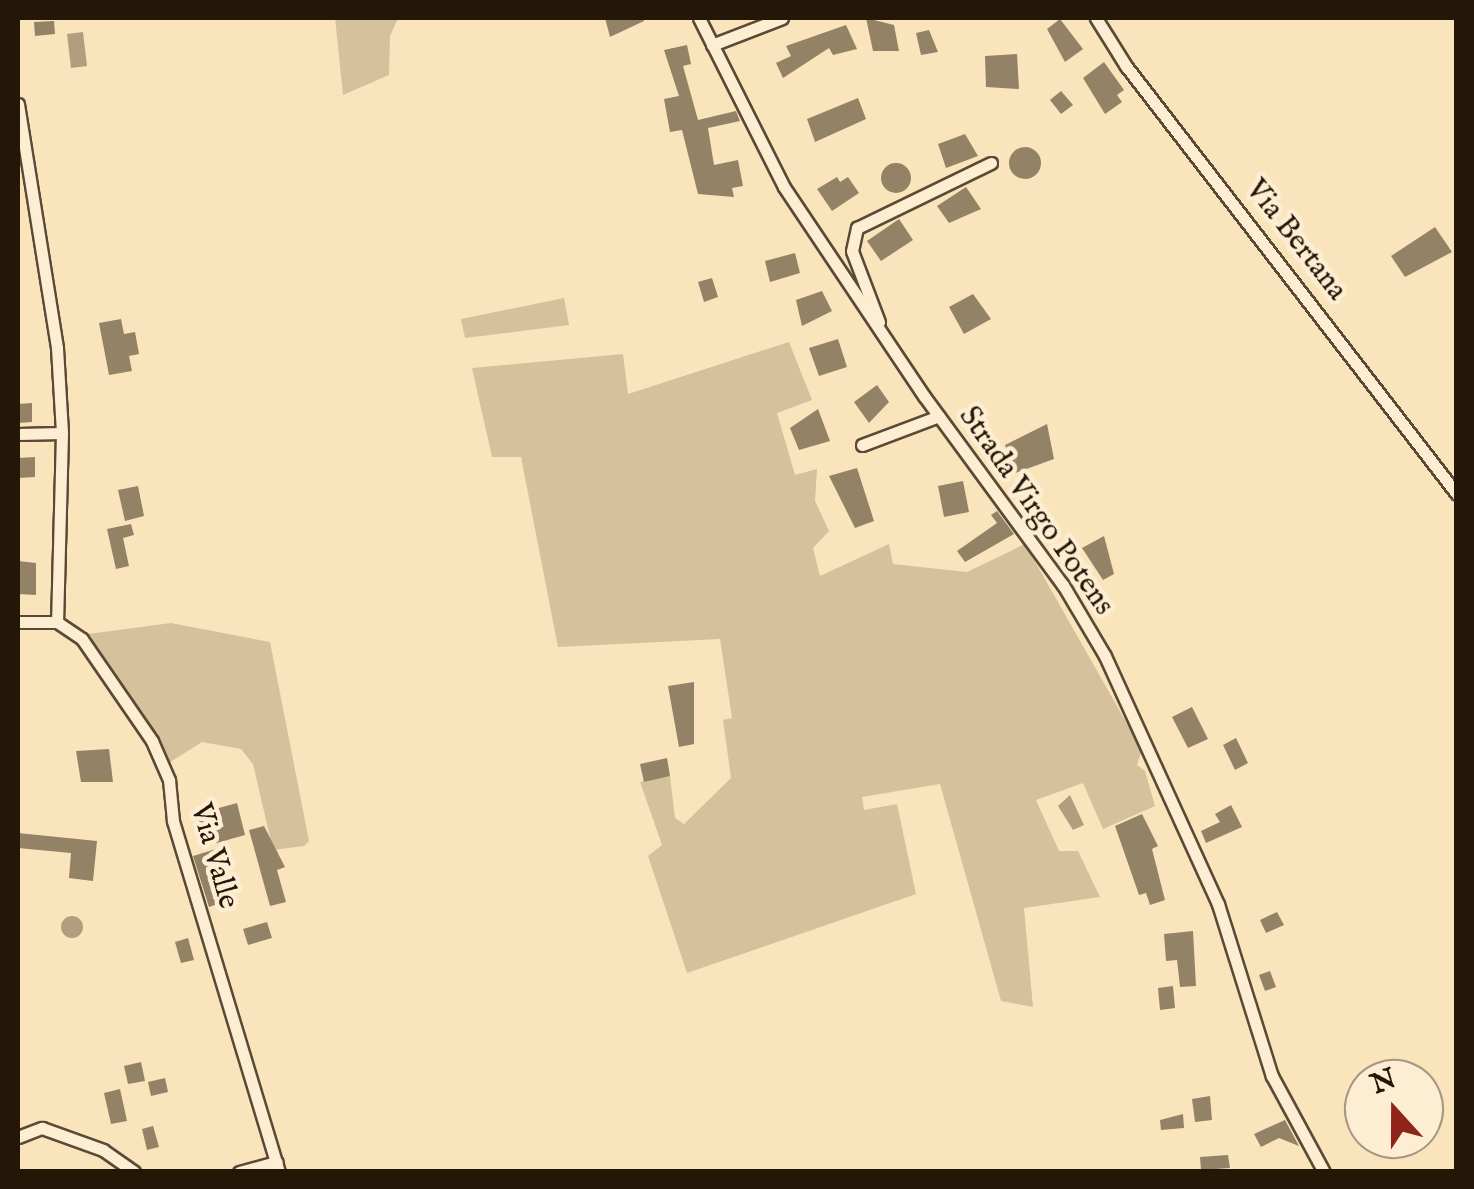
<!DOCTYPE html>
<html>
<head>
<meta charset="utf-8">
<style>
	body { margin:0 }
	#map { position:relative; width:1474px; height:1189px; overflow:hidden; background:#fae4bc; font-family:"IM FELL English",serif }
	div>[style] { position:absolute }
	.green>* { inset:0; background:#d6c19d }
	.water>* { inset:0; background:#b29e7f }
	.round { border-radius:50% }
	.building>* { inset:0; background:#948266 }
	.roads { filter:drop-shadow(2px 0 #5a4a35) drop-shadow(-2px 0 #5a4a35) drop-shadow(0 2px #5a4a35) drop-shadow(0 -2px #5a4a35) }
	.street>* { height:11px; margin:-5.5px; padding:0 5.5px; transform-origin:5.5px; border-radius:5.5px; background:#fcedd3 }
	span { translate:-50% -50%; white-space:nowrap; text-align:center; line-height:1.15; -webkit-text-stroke:9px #fcedd3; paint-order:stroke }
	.street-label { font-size:30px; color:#251708 }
	.frame { position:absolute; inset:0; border:20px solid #251708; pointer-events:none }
	.north { position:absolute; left:1344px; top:1059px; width:100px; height:100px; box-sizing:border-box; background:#fcedd3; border:2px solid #a69782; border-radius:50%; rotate:339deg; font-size:28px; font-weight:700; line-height:40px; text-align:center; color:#251708 }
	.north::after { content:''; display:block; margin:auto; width:35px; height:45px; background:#8f2418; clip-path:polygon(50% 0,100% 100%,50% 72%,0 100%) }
</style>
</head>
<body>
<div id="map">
	<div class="green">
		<i style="clip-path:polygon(335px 18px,398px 18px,390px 36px,389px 75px,343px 95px)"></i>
		<i style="clip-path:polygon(564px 298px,569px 325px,465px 338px,461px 319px)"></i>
		<i style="clip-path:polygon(789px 342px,812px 400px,777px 413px,795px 475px,817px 469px,815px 501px,829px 531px,813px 548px,820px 576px,889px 544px,893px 564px,967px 572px,1025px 544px,1142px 750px,1137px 765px,1145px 771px,1155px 806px,1103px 829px,1083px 783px,1036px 800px,1059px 851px,1078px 851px,1100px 897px,1024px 908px,1033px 1007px,1001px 1001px,940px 784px,862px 797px,864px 810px,897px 804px,916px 894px,687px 973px,648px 856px,662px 845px,640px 782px,670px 776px,675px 818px,684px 824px,731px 778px,723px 720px,732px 718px,720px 639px,558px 647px,521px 457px,492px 457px,472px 368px,623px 354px,628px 394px)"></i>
		<i style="clip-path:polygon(171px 623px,270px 642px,309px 841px,304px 846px,273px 850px,253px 764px,241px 749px,202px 742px,167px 764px,157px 735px,88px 634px)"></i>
	</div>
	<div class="water">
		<i style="clip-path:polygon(83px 32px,87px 66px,71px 68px,67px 34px)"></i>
		<i style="clip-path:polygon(1070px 795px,1084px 825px,1073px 830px,1058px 806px)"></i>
		<i class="round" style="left:61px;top:916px;width:22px;height:22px"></i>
	</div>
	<div class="building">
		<i style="clip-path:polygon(605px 18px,643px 18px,644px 21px,610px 37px)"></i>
		<i style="clip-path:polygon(866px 18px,894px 25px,899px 51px,873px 51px)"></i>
		<i style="clip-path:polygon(1060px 19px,1083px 49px,1065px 62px,1047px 29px)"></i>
		<i style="clip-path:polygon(54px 21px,55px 34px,35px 36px,34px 22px)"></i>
		<i style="clip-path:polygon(846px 25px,857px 49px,833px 55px,829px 48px,783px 78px,776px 63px,791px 56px,786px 46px)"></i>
		<i style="clip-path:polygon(929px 30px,938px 52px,921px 55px,916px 33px)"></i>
		<i style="clip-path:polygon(687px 45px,691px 64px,683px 66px,698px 120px,736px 111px,740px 121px,708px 128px,714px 165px,738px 160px,743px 186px,732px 188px,734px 197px,698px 194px,682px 130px,670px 132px,664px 99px,679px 96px,664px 50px)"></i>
		<i style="clip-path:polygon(1017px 54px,1019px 89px,986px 87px,985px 56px)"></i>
		<i style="clip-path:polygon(1104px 62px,1124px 90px,1117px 95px,1122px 102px,1105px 114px,1083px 78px)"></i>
		<i style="clip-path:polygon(1061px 91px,1073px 105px,1061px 114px,1050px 100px)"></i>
		<i style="clip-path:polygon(858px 98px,866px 119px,815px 142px,807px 119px)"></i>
		<i style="clip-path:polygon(965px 134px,978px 156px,946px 168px,938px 144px)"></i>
		<i class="round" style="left:1009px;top:147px;width:32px;height:32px"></i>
		<i class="round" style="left:881px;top:163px;width:30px;height:30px"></i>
		<i style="clip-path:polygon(837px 177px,840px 182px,848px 177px,859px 193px,832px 211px,817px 189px)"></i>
		<i style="clip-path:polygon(966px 187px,981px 209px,949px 223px,937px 206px)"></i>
		<i style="clip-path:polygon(899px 219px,913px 240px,881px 261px,867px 241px)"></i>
		<i style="clip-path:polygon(1435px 227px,1452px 252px,1405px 277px,1391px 256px)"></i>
		<i style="clip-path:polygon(795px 253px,800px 273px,770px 282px,765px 261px)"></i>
		<i style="clip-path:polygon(712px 278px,718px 297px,704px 302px,698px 282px)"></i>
		<i style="clip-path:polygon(822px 291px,832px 311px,802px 326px,796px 300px)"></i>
		<i style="clip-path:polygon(973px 294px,991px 319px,964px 334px,949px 307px)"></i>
		<i style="clip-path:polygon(121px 319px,124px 334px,135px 332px,139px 354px,129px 356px,132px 371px,109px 375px,99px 323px)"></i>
		<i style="clip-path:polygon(838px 339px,847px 367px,819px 376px,809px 348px)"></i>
		<i style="clip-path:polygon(877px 385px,889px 402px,869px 423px,854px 402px)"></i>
		<i style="clip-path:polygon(32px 403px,32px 422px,18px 423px,18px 404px)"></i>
		<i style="clip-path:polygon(818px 409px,830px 441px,799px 450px,790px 428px)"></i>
		<i style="clip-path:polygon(1047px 424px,1054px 459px,1015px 473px,1005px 445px)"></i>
		<i style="clip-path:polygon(35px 457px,35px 477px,18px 478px,18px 458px)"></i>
		<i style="clip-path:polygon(857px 468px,874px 521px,855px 528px,829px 476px)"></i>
		<i style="clip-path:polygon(963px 481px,969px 512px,944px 517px,938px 486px)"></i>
		<i style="clip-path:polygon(138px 486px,144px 516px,125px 521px,118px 490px)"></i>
		<i style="clip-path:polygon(997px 511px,1014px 534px,965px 562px,957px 551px,997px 523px,991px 515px)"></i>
		<i style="clip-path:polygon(131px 524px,134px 535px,123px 538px,129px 566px,116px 569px,107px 529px)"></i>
		<i style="clip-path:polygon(1104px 536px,1114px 574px,1103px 580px,1082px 548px)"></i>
		<i style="clip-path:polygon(18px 561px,36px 563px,36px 595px,18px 594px)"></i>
		<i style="clip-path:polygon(694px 682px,694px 744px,679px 747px,668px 686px)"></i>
		<i style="clip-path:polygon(1192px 707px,1208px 739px,1188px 748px,1172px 717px)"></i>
		<i style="clip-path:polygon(1236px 738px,1248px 763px,1235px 770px,1223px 745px)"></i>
		<i style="clip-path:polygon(109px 749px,113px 782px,81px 782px,76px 751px)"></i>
		<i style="clip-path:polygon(667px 758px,670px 776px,644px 782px,640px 764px)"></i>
		<i style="clip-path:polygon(237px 803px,245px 835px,206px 846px,197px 814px)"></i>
		<i style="clip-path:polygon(1231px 805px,1242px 827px,1206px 843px,1201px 831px,1220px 822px,1215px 814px)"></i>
		<i style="clip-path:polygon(1142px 814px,1158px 846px,1152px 849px,1165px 900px,1150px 905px,1146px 893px,1139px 895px,1115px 826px)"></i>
		<i style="clip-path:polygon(264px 826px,285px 867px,277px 870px,286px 902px,270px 906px,249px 830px)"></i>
		<i style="clip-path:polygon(18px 833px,97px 841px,93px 881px,69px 878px,71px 853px,18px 848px)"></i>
		<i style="clip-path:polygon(216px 849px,230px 900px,209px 907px,193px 856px)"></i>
		<i style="clip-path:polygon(1277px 912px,1284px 925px,1266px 933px,1260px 920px)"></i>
		<i style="clip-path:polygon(267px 922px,272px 938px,248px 945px,243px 929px)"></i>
		<i style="clip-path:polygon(1193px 931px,1196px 986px,1180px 987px,1177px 960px,1166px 961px,1164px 934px)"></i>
		<i style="clip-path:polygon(188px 938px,194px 960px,181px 963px,175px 942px)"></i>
		<i style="clip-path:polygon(1270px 971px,1276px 987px,1265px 991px,1259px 975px)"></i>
		<i style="clip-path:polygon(1173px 986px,1175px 1008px,1160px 1010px,1158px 988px)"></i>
		<i style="clip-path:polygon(141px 1062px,145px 1081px,128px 1084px,124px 1066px)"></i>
		<i style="clip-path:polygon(165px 1078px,168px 1092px,151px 1096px,148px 1082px)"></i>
		<i style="clip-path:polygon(120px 1089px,127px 1121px,111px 1124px,104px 1093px)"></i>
		<i style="clip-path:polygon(1210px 1096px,1212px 1120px,1195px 1122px,1192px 1099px)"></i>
		<i style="clip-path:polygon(1183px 1114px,1184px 1128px,1161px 1130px,1160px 1120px)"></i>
		<i style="clip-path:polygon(1285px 1120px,1299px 1146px,1279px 1138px,1261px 1147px,1254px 1134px)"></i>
		<i style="clip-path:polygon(153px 1126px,159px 1147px,147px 1150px,142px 1129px)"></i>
		<i style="clip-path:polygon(1228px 1155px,1230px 1168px,1201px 1170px,1200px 1157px)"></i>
	</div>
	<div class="roads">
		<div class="street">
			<i style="left:699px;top:18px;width:189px;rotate:63.3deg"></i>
			<i style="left:784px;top:187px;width:252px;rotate:56.2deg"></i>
			<i style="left:924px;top:396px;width:235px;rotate:53.7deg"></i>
			<i style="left:1063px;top:585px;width:82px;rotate:59.4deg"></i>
			<i style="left:1105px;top:656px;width:273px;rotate:65.5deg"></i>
			<i style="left:1218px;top:904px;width:180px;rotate:72.6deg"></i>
			<i style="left:1272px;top:1076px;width:109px;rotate:61.6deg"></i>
			<i style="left:1096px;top:18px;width:57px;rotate:58deg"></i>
			<i style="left:1126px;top:66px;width:540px;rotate:52.3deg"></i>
			<i style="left:712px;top:45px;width:75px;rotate:-21.1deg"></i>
			<i style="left:18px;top:104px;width:247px;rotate:80.9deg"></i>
			<i style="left:57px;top:348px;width:85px;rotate:86.6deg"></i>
			<i style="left:62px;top:433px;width:189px;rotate:91.5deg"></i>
			<i style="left:879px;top:322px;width:76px;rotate:-110.8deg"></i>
			<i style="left:852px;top:251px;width:24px;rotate:-78deg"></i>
			<i style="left:857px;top:228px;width:149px;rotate:-25.9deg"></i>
			<i style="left:18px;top:434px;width:44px;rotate:-1.3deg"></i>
			<i style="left:862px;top:445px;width:82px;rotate:-20.6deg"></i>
			<i style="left:18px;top:622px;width:39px"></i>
			<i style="left:57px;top:622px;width:30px;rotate:34deg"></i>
			<i style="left:82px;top:639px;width:124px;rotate:55.5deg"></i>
			<i style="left:152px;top:741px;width:43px;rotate:66.4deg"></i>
			<i style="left:169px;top:780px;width:41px;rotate:84.4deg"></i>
			<i style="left:173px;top:821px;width:367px;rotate:73.2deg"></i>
			<i style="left:18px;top:1137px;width:26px;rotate:-21deg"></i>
			<i style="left:42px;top:1128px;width:65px;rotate:19.8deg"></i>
			<i style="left:103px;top:1150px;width:38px;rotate:35deg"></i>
			<i style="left:239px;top:1172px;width:39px;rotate:-15deg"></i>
		</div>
	</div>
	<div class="street-label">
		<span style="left:1296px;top:240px;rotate:52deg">Via Bertana</span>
		<span style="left:1036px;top:511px;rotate:55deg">Strada Virgo Potens</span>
		<span style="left:214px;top:856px;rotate:74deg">Via Valle</span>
	</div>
	<div class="frame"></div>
	<div class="north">N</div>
</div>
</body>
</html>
